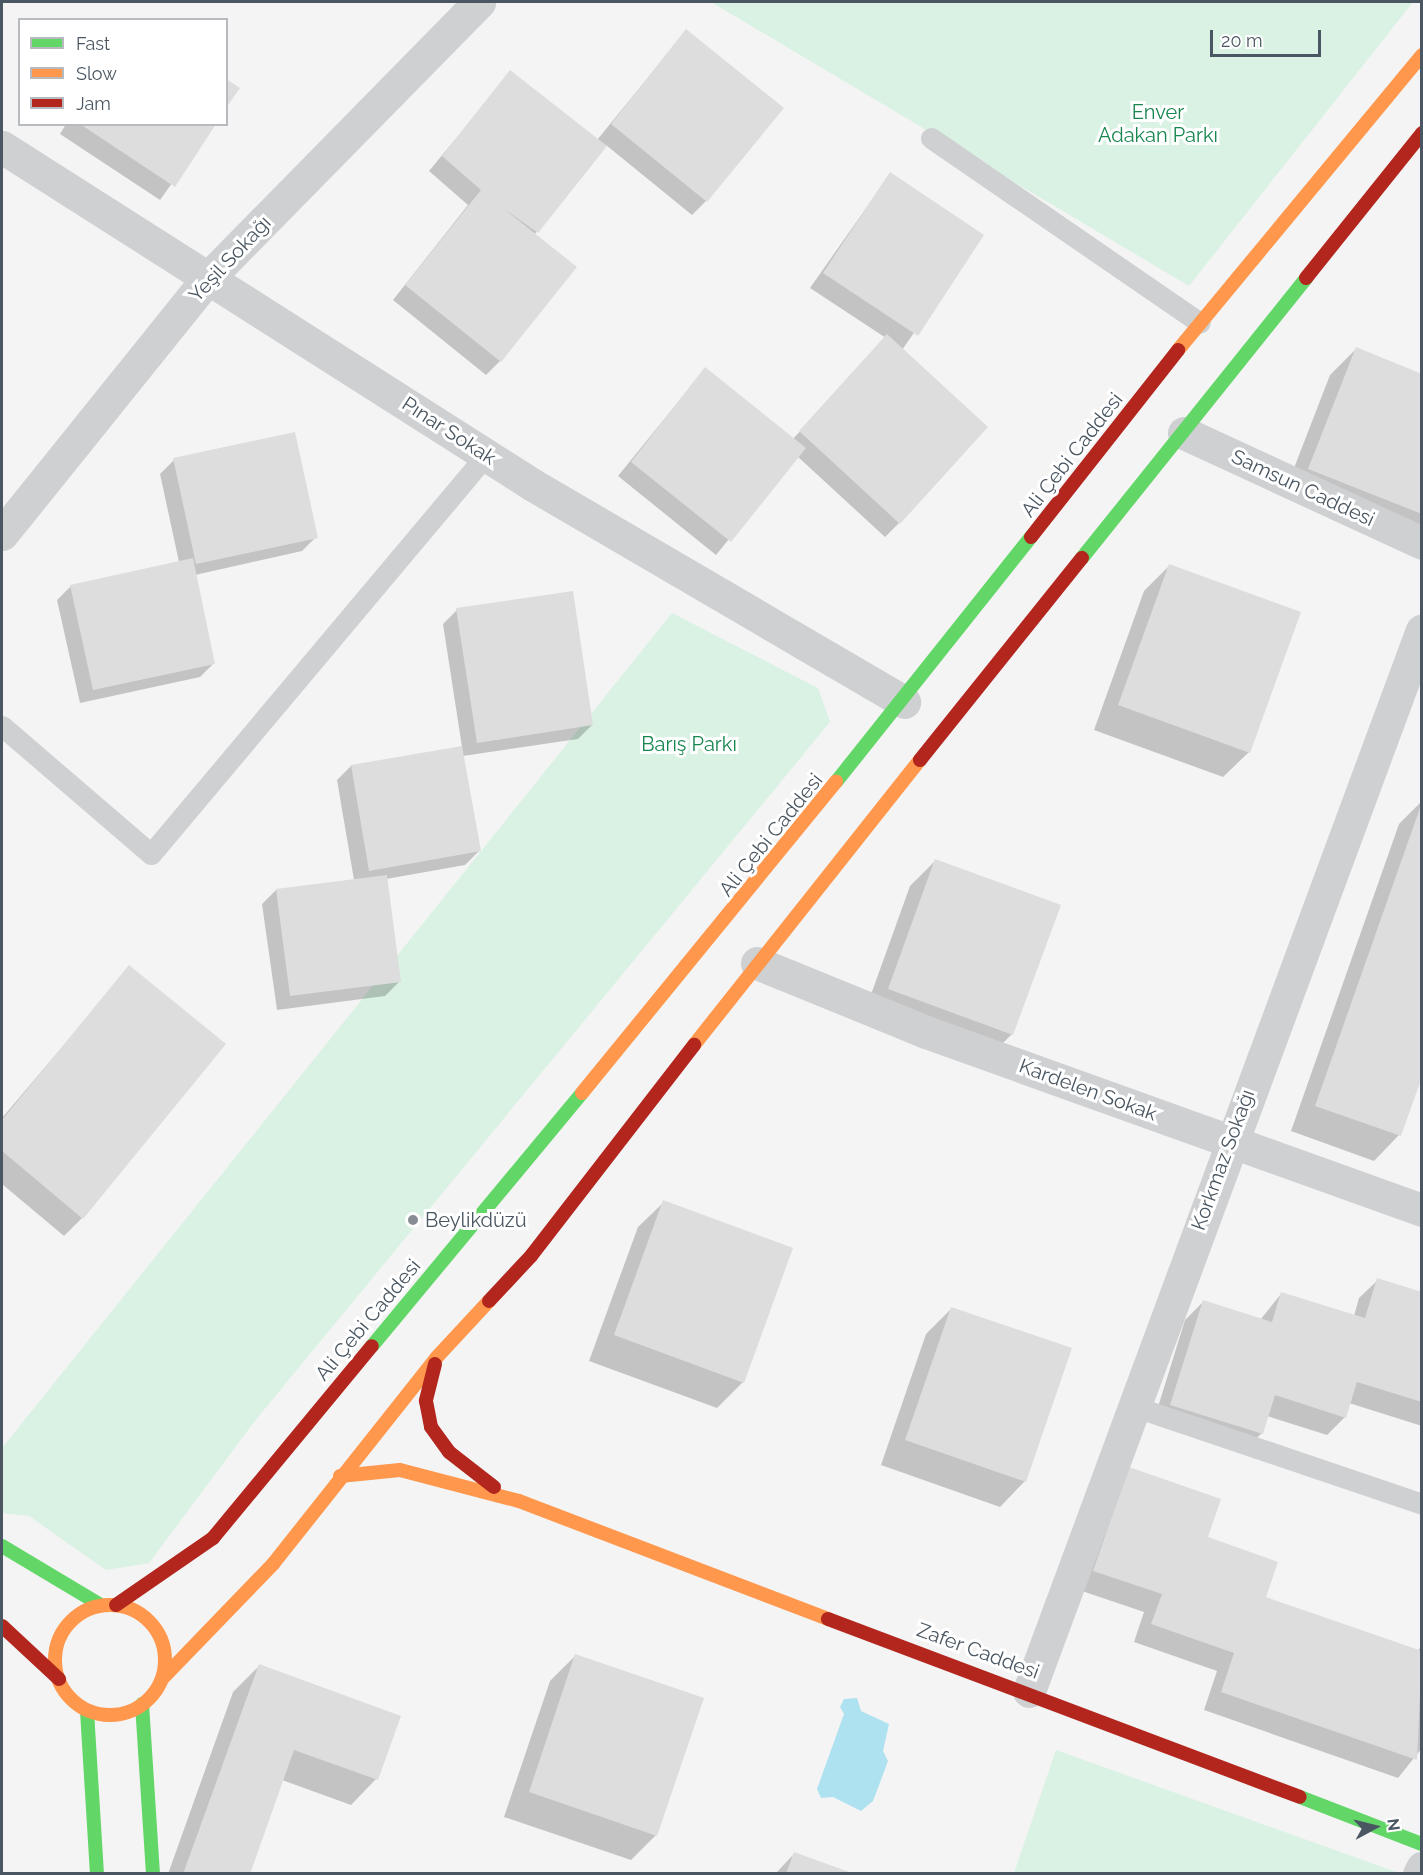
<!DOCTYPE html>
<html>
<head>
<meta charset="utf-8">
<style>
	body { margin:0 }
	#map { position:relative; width:1423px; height:1875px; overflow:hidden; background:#f4f4f4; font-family:Raleway,sans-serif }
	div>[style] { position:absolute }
	.green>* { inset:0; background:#d9f2e3 }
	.water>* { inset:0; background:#aee2f0 }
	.shadow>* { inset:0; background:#0003 }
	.building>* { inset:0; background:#ddddde }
	.lane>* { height:21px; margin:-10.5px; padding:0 10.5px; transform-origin:10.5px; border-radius:10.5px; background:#ced0d2 }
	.street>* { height:33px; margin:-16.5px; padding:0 16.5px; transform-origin:16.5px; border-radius:16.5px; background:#ced0d2 }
	.fast>* { height:14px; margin:-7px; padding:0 7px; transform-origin:7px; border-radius:7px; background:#63d668 }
	.slow>* { height:14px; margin:-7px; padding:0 7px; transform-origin:7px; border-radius:7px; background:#ff974d }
	.slow>.ring { margin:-7px; padding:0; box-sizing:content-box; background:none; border:14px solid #ff974d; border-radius:50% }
	.jam>* { height:14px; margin:-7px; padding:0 7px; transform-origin:7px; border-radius:7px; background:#b3261e }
	.dots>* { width:16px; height:16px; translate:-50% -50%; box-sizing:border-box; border:3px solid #fff; border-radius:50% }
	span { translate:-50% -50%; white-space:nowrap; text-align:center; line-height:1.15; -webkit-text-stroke:6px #fff; paint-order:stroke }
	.park-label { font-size:20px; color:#17864f }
	.street-label { font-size:20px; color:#4a5661 }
	.poi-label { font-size:20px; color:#4a5661 }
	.left { translate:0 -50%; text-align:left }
	.frame { position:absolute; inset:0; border:3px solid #4a5661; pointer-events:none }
	.legend { position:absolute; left:18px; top:18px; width:210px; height:108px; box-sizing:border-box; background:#fff; border:2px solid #b7bbc0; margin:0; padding:8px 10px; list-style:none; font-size:18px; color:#4a5661 }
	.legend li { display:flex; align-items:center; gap:12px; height:30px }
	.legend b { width:30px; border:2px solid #b7bbc0 }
	.north { position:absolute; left:1345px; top:1797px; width:60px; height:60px; -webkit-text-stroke:4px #fff; paint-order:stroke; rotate:83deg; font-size:16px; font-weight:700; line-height:24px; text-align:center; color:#4a5661 }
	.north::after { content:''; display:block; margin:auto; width:21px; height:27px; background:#4a5661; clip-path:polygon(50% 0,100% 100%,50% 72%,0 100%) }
	.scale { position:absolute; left:1210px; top:30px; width:111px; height:27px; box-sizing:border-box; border:3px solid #4a5661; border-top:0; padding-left:8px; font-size:18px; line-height:21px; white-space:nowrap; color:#4a5661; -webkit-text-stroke:4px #fff; paint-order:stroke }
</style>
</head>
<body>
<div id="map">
	<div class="green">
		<i style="clip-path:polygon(711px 2px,1413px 2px,1189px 286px)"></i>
		<i style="clip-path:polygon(672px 613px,818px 688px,830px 722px,254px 1422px,149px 1563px,106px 1570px,29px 1516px,2px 1513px,2px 1448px)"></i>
		<i style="clip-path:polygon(1056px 1750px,1399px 1873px,1014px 1873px)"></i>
	</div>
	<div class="water">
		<i style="clip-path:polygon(857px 1698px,861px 1711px,889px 1724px,883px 1751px,888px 1761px,873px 1801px,861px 1811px,833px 1797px,821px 1798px,817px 1789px,844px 1714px,840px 1707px,844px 1699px)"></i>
	</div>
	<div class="shadow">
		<i style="clip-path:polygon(686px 31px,706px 201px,692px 215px,606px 145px,534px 235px,500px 361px,486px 375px,393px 300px,468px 205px,429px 171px,511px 72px,597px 140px)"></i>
		<i style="clip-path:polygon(66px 124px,214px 124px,160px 200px,60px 134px)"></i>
		<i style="clip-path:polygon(890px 174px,982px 235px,902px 350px,899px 523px,885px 537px,797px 456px,716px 555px,618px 476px,705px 369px,793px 439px,886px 338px,810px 288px)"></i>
		<i style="clip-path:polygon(1356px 349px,1422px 375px,1422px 528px,1284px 494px,1330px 375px)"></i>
		<i style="clip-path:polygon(174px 460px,316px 537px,302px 551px,195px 575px,214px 663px,200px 677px,80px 703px,57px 600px,71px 586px,179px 562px,160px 474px)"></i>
		<i style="clip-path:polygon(1169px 566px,1249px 752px,1223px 777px,1094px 730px,1144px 591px)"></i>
		<i style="clip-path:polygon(457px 610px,592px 725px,578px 739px,463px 756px,479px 851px,465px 865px,386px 879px,399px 982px,385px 996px,277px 1010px,262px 904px,276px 890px,354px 880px,337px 780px,351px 766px,462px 747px,443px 624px)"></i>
		<i style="clip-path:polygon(1422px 801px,1422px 1072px,1399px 1135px,1374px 1161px,1291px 1131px,1399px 824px)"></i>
		<i style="clip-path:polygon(935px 861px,1012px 1034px,987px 1059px,864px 1014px,910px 886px)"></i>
		<i style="clip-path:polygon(130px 967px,82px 1218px,64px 1236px,2px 1184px,2px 1118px)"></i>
		<i style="clip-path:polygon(664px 1202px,743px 1382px,717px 1408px,589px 1361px,638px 1227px)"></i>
		<i style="clip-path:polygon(1378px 1280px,1422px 1294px,1422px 1426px,1349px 1403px,1345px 1417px,1327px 1435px,1267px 1416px,1262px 1433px,1243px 1451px,1153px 1423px,1185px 1320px,1203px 1302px,1260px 1320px,1281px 1294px,1354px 1316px,1359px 1298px)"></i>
		<i style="clip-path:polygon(952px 1308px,1025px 1481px,1000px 1507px,881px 1465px,926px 1334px)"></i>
		<i style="clip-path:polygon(1129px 1469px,1264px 1598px,1417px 1651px,1422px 1646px,1422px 1748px,1398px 1778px,1204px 1710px,1217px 1671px,1134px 1642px,1144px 1612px,1076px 1589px)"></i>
		<i style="clip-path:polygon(576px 1655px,656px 1835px,631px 1860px,504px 1817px,550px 1681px)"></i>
		<i style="clip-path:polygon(259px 1666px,376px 1779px,351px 1805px,282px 1780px,248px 1874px,168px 1874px,233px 1692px)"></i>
		<i style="clip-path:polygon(794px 1854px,848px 1874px,775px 1874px)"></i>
	</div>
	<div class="building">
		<i style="clip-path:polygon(686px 29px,784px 108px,707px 202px,611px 124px)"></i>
		<i style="clip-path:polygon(510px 70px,607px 146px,538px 233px,503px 208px,577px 267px,501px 362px,405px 285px,481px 190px,442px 156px)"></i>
		<i style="clip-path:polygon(226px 79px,240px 88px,226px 108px)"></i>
		<i style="clip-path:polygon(80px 124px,216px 124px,175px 187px)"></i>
		<i style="clip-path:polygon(890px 172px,984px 235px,918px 336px,823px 273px)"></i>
		<i style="clip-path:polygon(887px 334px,988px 427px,900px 524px,799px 431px)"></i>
		<i style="clip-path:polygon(1356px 347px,1422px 374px,1422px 514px,1308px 469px)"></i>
		<i style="clip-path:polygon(705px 367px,806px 448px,731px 542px,631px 462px)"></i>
		<i style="clip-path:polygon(295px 432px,318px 538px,196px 564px,173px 458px)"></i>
		<i style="clip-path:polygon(193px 558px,215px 664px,93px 690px,70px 585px)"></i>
		<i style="clip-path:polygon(1169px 564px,1301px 612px,1250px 753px,1118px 705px)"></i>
		<i style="clip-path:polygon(573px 591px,593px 725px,477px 743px,456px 608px)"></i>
		<i style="clip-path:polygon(462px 746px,481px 851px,369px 871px,351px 765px)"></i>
		<i style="clip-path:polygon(1421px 805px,1422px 1077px,1401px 1136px,1315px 1106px)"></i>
		<i style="clip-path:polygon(935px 859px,1061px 905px,1013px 1035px,888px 989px)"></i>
		<i style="clip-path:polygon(387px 875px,401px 982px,290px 996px,276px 889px)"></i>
		<i style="clip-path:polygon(129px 965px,226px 1044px,83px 1219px,2px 1151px,2px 1120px)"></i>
		<i style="clip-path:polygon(663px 1200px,793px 1248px,744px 1383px,614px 1335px)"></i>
		<i style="clip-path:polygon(1377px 1278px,1422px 1292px,1422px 1402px,1357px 1382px,1346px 1418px,1275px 1395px,1263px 1434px,1170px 1405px,1203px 1300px,1272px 1322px,1281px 1292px,1365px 1318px)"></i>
		<i style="clip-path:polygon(951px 1307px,1072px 1348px,1026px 1482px,905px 1440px)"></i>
		<i style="clip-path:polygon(1129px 1467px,1221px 1499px,1208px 1537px,1278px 1562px,1266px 1597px,1422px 1651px,1417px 1760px,1221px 1692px,1234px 1653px,1151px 1624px,1162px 1594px,1093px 1571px)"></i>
		<i style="clip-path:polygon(575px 1654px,704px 1698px,657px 1836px,529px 1792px)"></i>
		<i style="clip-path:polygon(259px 1664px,401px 1716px,378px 1780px,294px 1750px,250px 1874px,183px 1874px)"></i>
		<i style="clip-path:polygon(794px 1852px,852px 1873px,851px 1874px,786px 1874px)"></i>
	</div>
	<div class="lane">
		<i style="left:931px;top:138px;width:326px;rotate:34.5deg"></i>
		<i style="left:2px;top:726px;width:196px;rotate:40.7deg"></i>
		<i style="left:151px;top:854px;width:521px;rotate:-49.98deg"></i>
		<i style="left:1133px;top:1406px;width:305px;rotate:18.7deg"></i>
	</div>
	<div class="street">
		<i style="left:2px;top:147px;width:629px;rotate:32.48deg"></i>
		<i style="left:533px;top:485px;width:430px;rotate:30.3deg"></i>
		<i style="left:1184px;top:433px;width:262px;rotate:24.8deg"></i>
		<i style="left:2px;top:534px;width:329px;rotate:-51.2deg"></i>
		<i style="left:208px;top:278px;width:387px;rotate:-45.5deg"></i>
		<i style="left:757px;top:963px;width:183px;rotate:22.2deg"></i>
		<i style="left:926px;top:1032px;width:527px;rotate:19.74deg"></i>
		<i style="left:1029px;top:1691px;width:1131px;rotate:-69.68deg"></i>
		<i style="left:1419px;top:1874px;width:7px;rotate:-63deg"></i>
	</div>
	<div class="fast">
		<i style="left:1082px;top:558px;width:359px;rotate:-51.3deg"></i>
		<i style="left:836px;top:782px;width:313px;rotate:-51.5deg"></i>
		<i style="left:372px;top:1346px;width:329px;rotate:-50.3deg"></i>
		<i style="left:2px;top:1546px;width:113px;rotate:30.9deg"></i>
		<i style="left:142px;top:1704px;width:170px;rotate:86.3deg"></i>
		<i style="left:87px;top:1711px;width:163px;rotate:86.5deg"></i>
		<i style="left:1300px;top:1797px;width:131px;rotate:21.1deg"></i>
	</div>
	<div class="slow">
		<i style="left:1178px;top:350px;width:383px;rotate:-50.4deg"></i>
		<i style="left:694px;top:1045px;width:364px;rotate:-51.6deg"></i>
		<i style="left:582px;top:1093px;width:402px;rotate:-50.8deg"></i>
		<i style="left:340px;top:1476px;width:60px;rotate:-5.7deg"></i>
		<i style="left:400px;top:1470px;width:123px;rotate:14.6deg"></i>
		<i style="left:519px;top:1501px;width:331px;rotate:20.9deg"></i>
		<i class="ring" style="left:55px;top:1605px;width:96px;height:96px"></i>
		<i style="left:162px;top:1679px;width:160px;rotate:-46deg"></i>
		<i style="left:273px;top:1564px;width:264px;rotate:-51.6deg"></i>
		<i style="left:437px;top:1357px;width:76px;rotate:-47.1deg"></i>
	</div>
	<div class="jam">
		<i style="left:1306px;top:278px;width:186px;rotate:-51.3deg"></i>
		<i style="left:1031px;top:537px;width:238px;rotate:-51.8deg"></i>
		<i style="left:920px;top:760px;width:259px;rotate:-51.3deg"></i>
		<i style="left:489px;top:1301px;width:62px;rotate:-47deg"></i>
		<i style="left:531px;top:1256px;width:267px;rotate:-52.3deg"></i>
		<i style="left:435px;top:1364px;width:38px;rotate:104deg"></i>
		<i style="left:426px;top:1401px;width:26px;rotate:79deg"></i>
		<i style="left:431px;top:1427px;width:31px;rotate:54deg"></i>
		<i style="left:449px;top:1452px;width:57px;rotate:37.9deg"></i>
		<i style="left:116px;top:1605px;width:118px;rotate:-34.6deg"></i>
		<i style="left:213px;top:1538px;width:249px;rotate:-50.4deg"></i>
		<i style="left:828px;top:1619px;width:504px;rotate:20.66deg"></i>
		<i style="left:2px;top:1626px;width:78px;rotate:42.9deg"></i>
	</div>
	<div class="dots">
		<i style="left:413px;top:1220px;background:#868d94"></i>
	</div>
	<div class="park-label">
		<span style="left:1158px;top:124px">Enver<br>Adakan Parkı</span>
		<span style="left:689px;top:744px">Barış Parkı</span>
	</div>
	<div class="street-label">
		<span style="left:230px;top:259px;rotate:-47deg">Yeşil Sokağı</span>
		<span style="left:449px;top:431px;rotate:33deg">Pınar Sokak</span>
		<span style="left:1072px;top:455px;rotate:-52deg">Ali Çebi Caddesi</span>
		<span style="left:1303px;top:488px;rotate:25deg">Samsun Caddesi</span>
		<span style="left:771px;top:835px;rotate:-51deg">Ali Çebi Caddesi</span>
		<span style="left:1088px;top:1090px;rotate:20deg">Kardelen Sokak</span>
		<span style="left:1223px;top:1160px;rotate:-70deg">Korkmaz Sokağı</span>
		<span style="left:368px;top:1320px;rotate:-50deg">Ali Çebi Caddesi</span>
		<span style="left:978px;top:1651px;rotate:20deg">Zafer Caddesi</span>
	</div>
	<div class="poi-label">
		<span class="left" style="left:425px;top:1220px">Beylikdüzü</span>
	</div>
	<div class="frame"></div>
	<ul class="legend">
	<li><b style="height:8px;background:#63d668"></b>Fast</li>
	<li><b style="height:8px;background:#ff974d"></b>Slow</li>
	<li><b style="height:8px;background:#b3261e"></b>Jam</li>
	</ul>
	<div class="north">N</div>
	<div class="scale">20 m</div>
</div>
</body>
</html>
